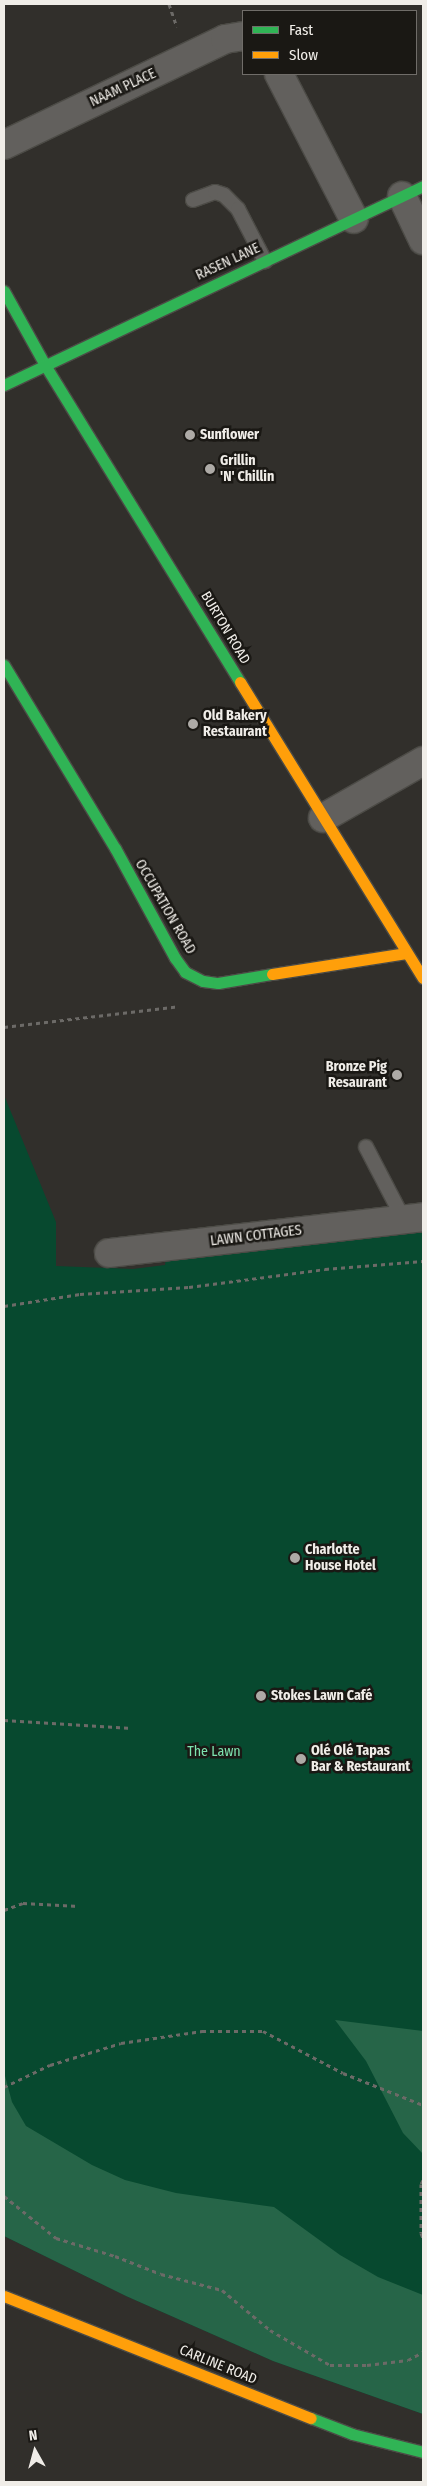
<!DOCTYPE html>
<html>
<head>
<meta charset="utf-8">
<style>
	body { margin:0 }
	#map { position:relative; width:427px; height:2486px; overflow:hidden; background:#312f2b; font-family:"Fira Sans Condensed",sans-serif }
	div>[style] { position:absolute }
	.green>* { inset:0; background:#07492f }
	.forest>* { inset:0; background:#266548 }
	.path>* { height:3px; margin-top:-1.5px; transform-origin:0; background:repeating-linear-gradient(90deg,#6c6a67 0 4px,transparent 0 8px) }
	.roads { filter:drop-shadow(1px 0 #4c4b46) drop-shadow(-1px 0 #4c4b46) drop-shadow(0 1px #4c4b46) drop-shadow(0 -1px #4c4b46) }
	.lane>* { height:14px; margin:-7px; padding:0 7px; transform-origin:7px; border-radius:7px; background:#62605d }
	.street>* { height:28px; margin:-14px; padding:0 14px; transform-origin:14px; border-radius:14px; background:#62605d }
	.fast>* { height:11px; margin:-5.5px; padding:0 5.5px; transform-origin:5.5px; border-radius:5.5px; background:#30b455 }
	.slow>* { height:11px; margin:-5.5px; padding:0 5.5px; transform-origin:5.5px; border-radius:5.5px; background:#ff9f0a }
	.dots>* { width:14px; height:14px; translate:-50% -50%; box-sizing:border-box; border:2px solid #1a1814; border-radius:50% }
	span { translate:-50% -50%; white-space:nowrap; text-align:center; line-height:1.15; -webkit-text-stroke:5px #1a1814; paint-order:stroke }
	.street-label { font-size:14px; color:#f0ede8 }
	.poi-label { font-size:14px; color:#f0ede8; font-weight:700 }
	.left { translate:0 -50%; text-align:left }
	.right { translate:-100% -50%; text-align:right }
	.park-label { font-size:14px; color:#7de3af }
	.frame { position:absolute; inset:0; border:5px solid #f0ede8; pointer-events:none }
	.legend { position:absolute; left:242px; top:10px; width:175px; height:65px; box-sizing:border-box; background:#1a1814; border:1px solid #706d69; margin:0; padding:6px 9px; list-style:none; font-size:15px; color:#f0ede8 }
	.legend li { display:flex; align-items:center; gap:10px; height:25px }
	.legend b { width:25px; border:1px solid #706d69 }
	.north { position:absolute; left:10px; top:2426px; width:50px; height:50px; -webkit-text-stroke:4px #1a1814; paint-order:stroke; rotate:353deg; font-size:14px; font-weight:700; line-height:20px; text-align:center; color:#f0ede8 }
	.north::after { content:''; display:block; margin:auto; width:18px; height:22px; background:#f0ede8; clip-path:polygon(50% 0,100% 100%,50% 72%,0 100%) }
</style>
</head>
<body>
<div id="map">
	<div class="green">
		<i style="clip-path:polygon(4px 1095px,56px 1222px,56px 1266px,133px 1269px,165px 1265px,166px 1259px,423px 1229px,423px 2414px,273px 2361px,126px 2296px,4px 2236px)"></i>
	</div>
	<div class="forest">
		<i style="clip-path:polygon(335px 2020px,423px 2031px,423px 2154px,403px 2133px,366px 2061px)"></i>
		<i style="clip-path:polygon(4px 2072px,12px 2102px,26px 2126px,92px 2165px,125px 2180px,176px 2193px,274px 2207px,340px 2255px,378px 2277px,423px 2295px,423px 2414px,273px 2361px,126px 2296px,4px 2236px)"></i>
	</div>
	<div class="path">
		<i style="left:169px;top:4px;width:24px;rotate:71deg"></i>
		<i style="left:4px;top:1027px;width:176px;rotate:-6.8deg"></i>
		<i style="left:4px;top:1306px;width:77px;rotate:-9deg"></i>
		<i style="left:80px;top:1294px;width:109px;rotate:-3.7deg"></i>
		<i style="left:189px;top:1287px;width:137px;rotate:-7.5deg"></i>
		<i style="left:325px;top:1269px;width:98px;rotate:-4.7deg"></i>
		<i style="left:4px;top:1720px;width:128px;rotate:3.6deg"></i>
		<i style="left:4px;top:1910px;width:20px;rotate:-20deg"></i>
		<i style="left:23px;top:1903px;width:56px;rotate:3.1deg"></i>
		<i style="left:4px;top:2087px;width:51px;rotate:-25.6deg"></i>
		<i style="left:50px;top:2065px;width:74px;rotate:-17.2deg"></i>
		<i style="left:121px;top:2043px;width:82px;rotate:-8.4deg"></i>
		<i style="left:202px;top:2031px;width:61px"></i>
		<i style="left:263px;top:2031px;width:90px;rotate:27.7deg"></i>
		<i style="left:343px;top:2073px;width:86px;rotate:21.8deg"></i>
		<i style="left:423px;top:2180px;width:4px;rotate:117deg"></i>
		<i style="left:421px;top:2184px;width:49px;rotate:90deg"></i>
		<i style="left:421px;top:2233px;width:5px;rotate:68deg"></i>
		<i style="left:4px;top:2196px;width:67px;rotate:38.9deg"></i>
		<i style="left:56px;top:2238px;width:62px;rotate:17deg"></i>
		<i style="left:115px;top:2256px;width:49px;rotate:21.4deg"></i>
		<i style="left:161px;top:2274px;width:63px;rotate:14.7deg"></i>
		<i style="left:222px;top:2290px;width:62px;rotate:39.8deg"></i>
		<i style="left:270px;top:2330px;width:69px;rotate:30.3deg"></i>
		<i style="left:330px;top:2365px;width:37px"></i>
		<i style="left:367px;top:2365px;width:41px;rotate:-7deg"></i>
		<i style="left:408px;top:2360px;width:17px;rotate:-28deg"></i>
	</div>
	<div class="roads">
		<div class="lane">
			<i style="left:193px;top:200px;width:23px;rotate:-20deg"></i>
			<i style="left:215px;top:192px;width:9px;rotate:18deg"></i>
			<i style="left:224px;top:195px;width:20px;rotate:45deg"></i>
			<i style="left:238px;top:209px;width:59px;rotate:62.6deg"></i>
			<i style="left:366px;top:1147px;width:80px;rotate:62.5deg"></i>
		</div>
		<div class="street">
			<i style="left:279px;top:74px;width:163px;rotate:62.7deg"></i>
			<i style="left:4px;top:145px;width:245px;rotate:-25.6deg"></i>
			<i style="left:225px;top:39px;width:18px;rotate:-9deg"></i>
			<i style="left:402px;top:196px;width:49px;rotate:64.5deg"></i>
			<i style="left:323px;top:818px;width:115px;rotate:-29.7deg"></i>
			<i style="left:109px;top:1253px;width:316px;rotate:-6.5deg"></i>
		</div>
		<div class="fast">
			<i style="left:4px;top:291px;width:85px;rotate:61deg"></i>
			<i style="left:45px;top:365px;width:372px;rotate:58.4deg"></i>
			<i style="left:4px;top:385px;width:464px;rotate:-25.4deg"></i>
			<i style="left:4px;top:665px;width:214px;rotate:58.8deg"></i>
			<i style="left:115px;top:848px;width:125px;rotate:61.4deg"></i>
			<i style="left:175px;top:958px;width:17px;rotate:54deg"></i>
			<i style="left:185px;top:972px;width:20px;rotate:27deg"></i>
			<i style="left:203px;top:981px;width:15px;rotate:8deg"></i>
			<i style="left:218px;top:983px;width:55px;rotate:-9.5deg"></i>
			<i style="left:311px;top:2418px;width:44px;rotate:21.3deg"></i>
			<i style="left:352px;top:2434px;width:73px;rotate:14.2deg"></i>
		</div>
		<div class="slow">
			<i style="left:240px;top:682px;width:348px;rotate:58.3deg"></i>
			<i style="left:272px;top:974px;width:136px;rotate:-8.9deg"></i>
			<i style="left:4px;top:2296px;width:330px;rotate:21.7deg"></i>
		</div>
	</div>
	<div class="dots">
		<i style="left:190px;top:435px;background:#adaaa6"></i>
		<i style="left:210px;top:469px;background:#adaaa6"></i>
		<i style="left:193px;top:724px;background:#adaaa6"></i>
		<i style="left:397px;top:1075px;background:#adaaa6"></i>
		<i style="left:295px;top:1558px;background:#adaaa6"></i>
		<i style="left:261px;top:1696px;background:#adaaa6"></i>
		<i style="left:301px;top:1759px;background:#adaaa6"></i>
	</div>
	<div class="street-label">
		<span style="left:123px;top:88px;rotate:-25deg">NAAM PLACE</span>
		<span style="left:228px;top:262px;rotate:-25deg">RASEN LANE</span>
		<span style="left:225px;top:628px;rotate:59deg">BURTON ROAD</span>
		<span style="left:165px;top:907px;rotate:60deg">OCCUPATION ROAD</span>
		<span style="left:256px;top:1236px;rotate:-7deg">LAWN COTTAGES</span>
		<span style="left:218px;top:2365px;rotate:22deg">CARLINE ROAD</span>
	</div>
	<div class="poi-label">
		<span class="left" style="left:200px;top:435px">Sunflower</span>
		<span class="left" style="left:220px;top:469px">Grillin<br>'N' Chillin</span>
		<span class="left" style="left:203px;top:724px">Old Bakery<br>Restaurant</span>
		<span class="right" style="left:387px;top:1075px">Bronze Pig<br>Resaurant</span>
		<span class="left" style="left:305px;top:1558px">Charlotte<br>House Hotel</span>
		<span class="left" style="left:271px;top:1696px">Stokes Lawn Café</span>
		<span class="left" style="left:311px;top:1759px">Olé Olé Tapas<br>Bar &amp; Restaurant</span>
	</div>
	<div class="park-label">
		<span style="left:214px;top:1752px">The Lawn</span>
	</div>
	<div class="frame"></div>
	<ul class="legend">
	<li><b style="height:6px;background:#30b455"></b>Fast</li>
	<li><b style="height:6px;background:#ff9f0a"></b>Slow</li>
	</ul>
	<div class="north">N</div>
</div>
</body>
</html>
